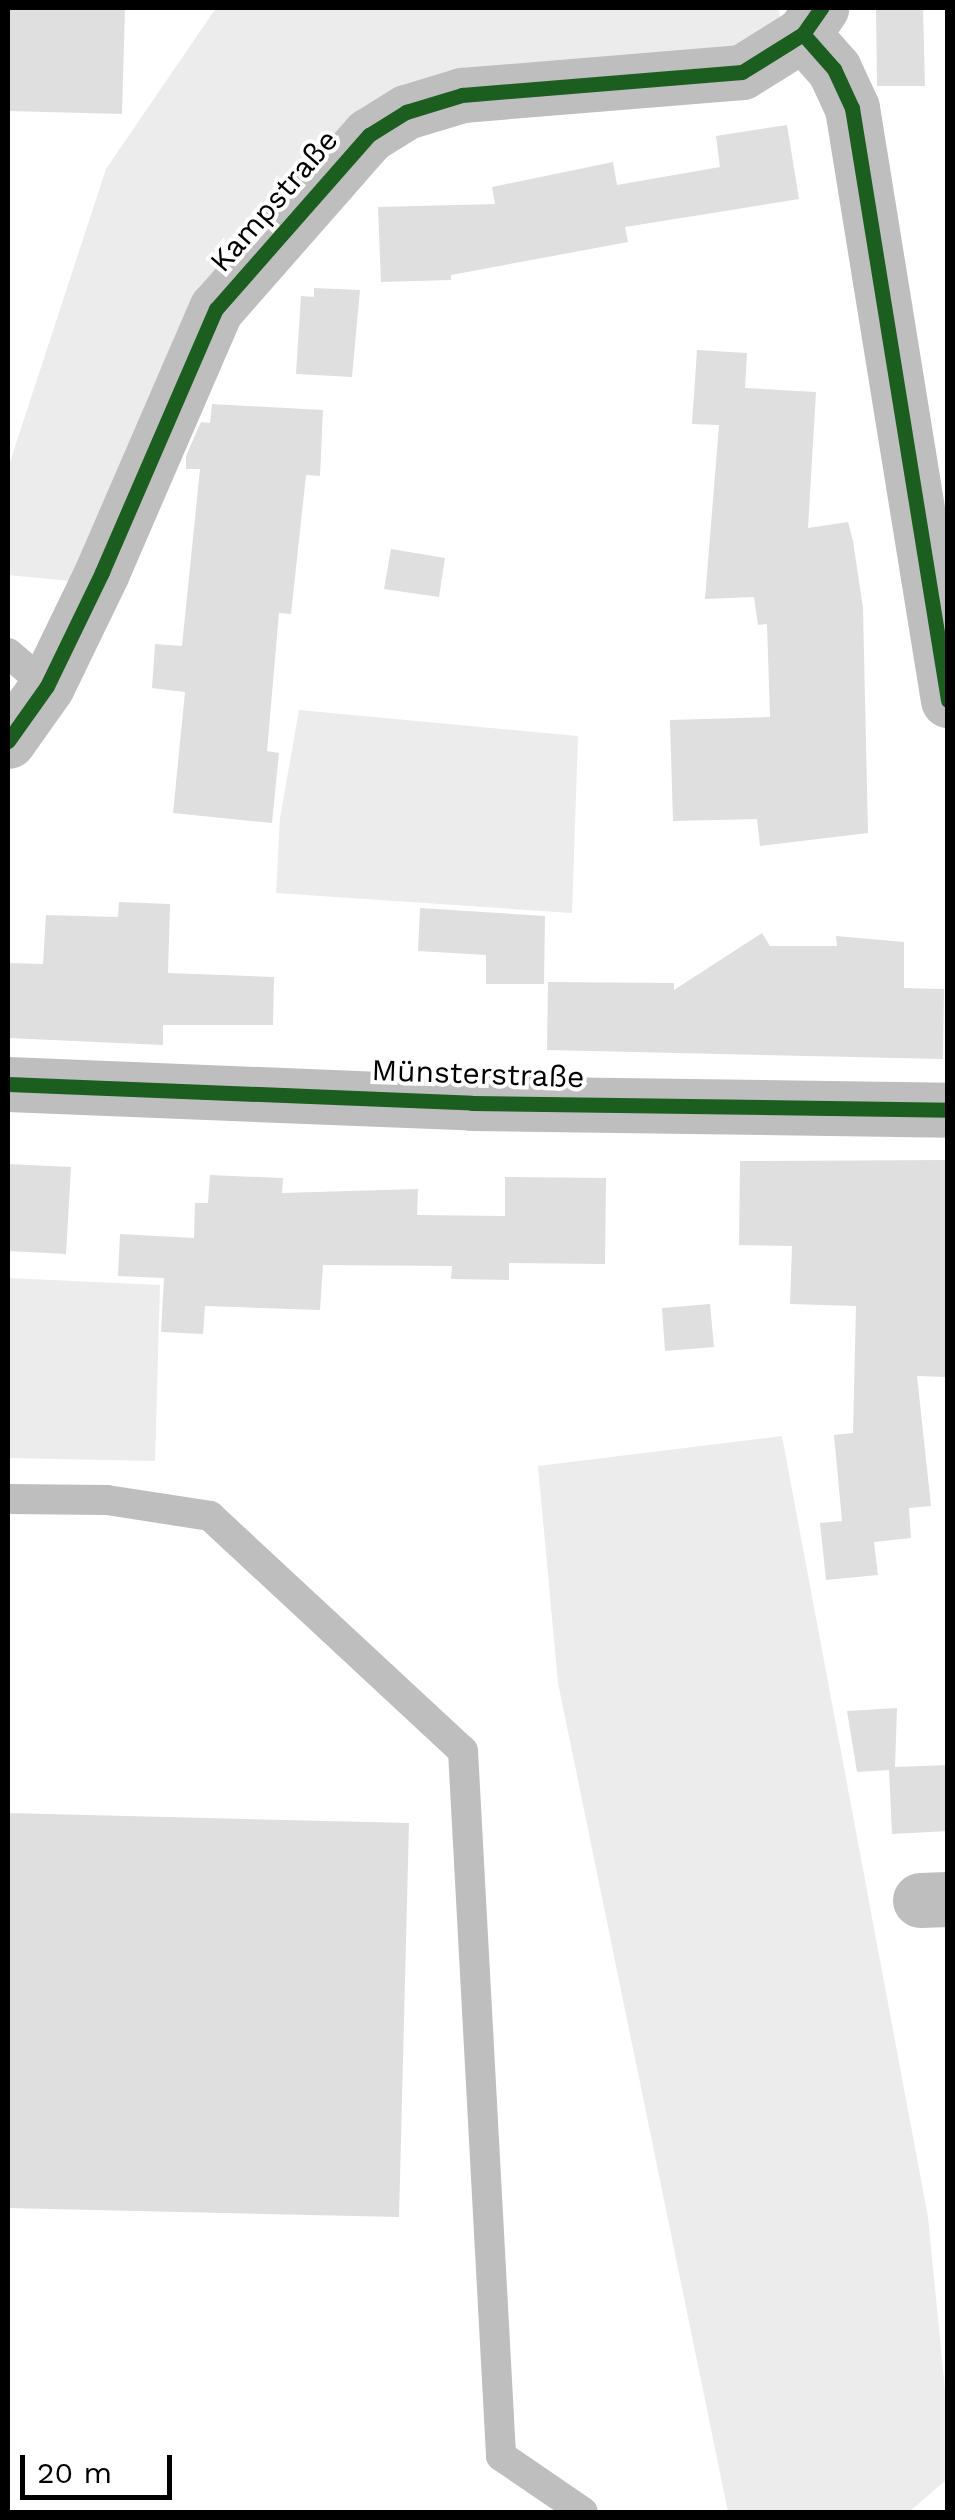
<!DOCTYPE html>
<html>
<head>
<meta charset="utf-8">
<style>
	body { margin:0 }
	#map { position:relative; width:955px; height:2520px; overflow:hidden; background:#fff; font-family:"Work Sans",sans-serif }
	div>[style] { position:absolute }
	.green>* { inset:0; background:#ececec }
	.building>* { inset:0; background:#dfdfdf }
	.lane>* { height:30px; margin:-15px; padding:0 15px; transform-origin:15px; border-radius:15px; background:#bebebe }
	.street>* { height:55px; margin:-27.5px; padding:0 27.5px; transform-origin:27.5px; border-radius:27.5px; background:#bebebe }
	.cycleway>* { height:15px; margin:-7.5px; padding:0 7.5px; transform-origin:7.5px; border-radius:7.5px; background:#1b5e20 }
	span { translate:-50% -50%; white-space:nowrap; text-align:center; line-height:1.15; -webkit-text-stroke:8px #fff; paint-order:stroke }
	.street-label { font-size:30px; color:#000 }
	.frame { position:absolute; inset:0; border:10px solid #000; pointer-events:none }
	.scale { position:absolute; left:20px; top:2455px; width:152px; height:45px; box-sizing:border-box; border:5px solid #000; border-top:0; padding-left:12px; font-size:30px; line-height:35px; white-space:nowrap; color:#000; -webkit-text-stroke:8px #fff; paint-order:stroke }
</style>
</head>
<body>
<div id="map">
	<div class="green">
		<i style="clip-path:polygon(216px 8px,779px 8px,781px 33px,716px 66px,353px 128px,80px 582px,8px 575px,8px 468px,106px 169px)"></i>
		<i style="clip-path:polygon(299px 710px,578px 736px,572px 913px,276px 893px,280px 818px)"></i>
		<i style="clip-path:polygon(8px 1278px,160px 1285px,155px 1461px,8px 1458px)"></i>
		<i style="clip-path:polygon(782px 1436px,928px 2217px,947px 2410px,947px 2479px,909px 2512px,728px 2512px,558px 1683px,538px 1466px)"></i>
	</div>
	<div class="building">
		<i style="clip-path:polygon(8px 8px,125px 8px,122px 114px,8px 111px)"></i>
		<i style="clip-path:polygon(876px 8px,923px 8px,925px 86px,877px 86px)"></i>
		<i style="clip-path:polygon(787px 125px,799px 199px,625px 227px,628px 242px,451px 275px,451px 280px,381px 282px,378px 207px,495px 204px,492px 187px,613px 162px,617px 185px,720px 167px,716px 136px)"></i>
		<i style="clip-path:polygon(314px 288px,360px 290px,352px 377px,296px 374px,301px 296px,314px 297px)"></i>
		<i style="clip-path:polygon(697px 350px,747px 353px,745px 388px,816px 392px,808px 528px,848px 522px,853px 541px,863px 608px,868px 833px,760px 846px,757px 819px,673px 821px,670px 720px,770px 717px,767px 624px,758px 625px,754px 597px,705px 599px,719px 425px,692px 424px)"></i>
		<i style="clip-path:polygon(212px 404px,323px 410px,320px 476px,306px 475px,291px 614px,279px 613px,267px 751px,279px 753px,272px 823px,173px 813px,185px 692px,152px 688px,155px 644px,182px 646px,200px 469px,186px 469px,186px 456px,201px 422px,210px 423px)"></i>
		<i style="clip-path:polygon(391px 549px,445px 558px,439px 597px,384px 589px)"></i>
		<i style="clip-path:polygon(119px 902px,170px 904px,168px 973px,274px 977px,273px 1025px,163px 1025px,163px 1045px,8px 1038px,8px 963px,43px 964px,46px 915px,118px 917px)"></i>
		<i style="clip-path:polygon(420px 908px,545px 916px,544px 984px,486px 984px,486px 955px,418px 951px)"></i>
		<i style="clip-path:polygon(762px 933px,770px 946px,837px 946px,836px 936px,904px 942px,904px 988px,944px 989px,943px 1059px,547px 1050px,548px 982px,674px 983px,674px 990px)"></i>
		<i style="clip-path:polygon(948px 1160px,948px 1377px,917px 1376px,931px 1506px,909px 1508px,911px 1538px,874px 1542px,878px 1575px,826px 1580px,820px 1523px,842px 1521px,834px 1435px,853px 1433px,856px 1306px,790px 1304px,792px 1246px,739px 1245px,740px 1161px)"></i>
		<i style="clip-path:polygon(8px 1164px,71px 1167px,66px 1254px,8px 1251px)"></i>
		<i style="clip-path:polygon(210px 1175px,283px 1178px,282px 1193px,418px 1189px,417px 1215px,505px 1216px,505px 1177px,606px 1178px,605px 1264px,509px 1263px,509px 1280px,451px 1279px,452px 1266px,323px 1265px,320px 1310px,205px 1306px,203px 1334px,161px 1332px,164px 1278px,118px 1276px,120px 1234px,194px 1238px,195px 1203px,208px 1203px)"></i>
		<i style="clip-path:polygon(710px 1304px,714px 1347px,665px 1351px,662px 1308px)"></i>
		<i style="clip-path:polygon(897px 1708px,895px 1767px,948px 1765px,948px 1831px,892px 1834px,889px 1770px,857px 1772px,847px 1711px)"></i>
		<i style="clip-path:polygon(8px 1813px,409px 1823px,399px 2217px,8px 2208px)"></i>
	</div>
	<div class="lane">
		<i style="left:8px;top:653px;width:51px;rotate:40.2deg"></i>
		<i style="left:8px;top:1499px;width:99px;rotate:0.6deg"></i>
		<i style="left:107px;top:1500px;width:104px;rotate:8.8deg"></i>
		<i style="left:210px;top:1516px;width:345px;rotate:42.9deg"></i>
		<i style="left:463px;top:1751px;width:706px;rotate:86.91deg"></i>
		<i style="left:501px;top:2456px;width:99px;rotate:34.3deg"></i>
	</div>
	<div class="street">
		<i style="left:803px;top:34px;width:47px;rotate:48.5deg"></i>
		<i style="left:834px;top:69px;width:43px;rotate:65.2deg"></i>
		<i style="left:852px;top:108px;width:600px;rotate:80.79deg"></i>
		<i style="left:8px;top:741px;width:67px;rotate:-54.7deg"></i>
		<i style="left:47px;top:686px;width:127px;rotate:-64.2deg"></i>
		<i style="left:102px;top:572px;width:287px;rotate:-66.6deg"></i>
		<i style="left:216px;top:309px;width:232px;rotate:-48.7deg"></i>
		<i style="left:369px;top:135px;width:44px;rotate:-31.9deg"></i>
		<i style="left:406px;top:112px;width:59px;rotate:-16.9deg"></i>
		<i style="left:462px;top:95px;width:281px;rotate:-4.7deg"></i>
		<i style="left:742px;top:72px;width:72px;rotate:-31.9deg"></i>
		<i style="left:803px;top:34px;width:32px;rotate:-55deg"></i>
		<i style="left:8px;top:1084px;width:464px;rotate:2.3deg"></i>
		<i style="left:472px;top:1103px;width:476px;rotate:0.8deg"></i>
		<i style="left:920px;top:1900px;width:28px;rotate:-2deg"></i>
	</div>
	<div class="cycleway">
		<i style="left:803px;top:34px;width:47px;rotate:48.5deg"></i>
		<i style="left:834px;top:69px;width:43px;rotate:65.2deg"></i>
		<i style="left:852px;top:108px;width:600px;rotate:80.79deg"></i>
		<i style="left:8px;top:741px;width:67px;rotate:-54.7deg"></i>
		<i style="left:47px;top:686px;width:127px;rotate:-64.2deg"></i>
		<i style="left:102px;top:572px;width:287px;rotate:-66.6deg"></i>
		<i style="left:216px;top:309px;width:232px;rotate:-48.7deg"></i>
		<i style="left:369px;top:135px;width:44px;rotate:-31.9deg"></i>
		<i style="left:406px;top:112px;width:59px;rotate:-16.9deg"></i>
		<i style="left:462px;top:95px;width:281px;rotate:-4.7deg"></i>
		<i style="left:742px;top:72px;width:72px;rotate:-31.9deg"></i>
		<i style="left:803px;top:34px;width:32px;rotate:-55deg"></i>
		<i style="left:8px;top:1084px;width:464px;rotate:2.3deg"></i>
		<i style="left:472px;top:1103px;width:476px;rotate:0.8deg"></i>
	</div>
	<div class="street-label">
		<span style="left:274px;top:201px;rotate:-49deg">Kampstraße</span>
		<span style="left:478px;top:1074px;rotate:2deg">Münsterstraße</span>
	</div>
	<div class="frame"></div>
	<div class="scale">20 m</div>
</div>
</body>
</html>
